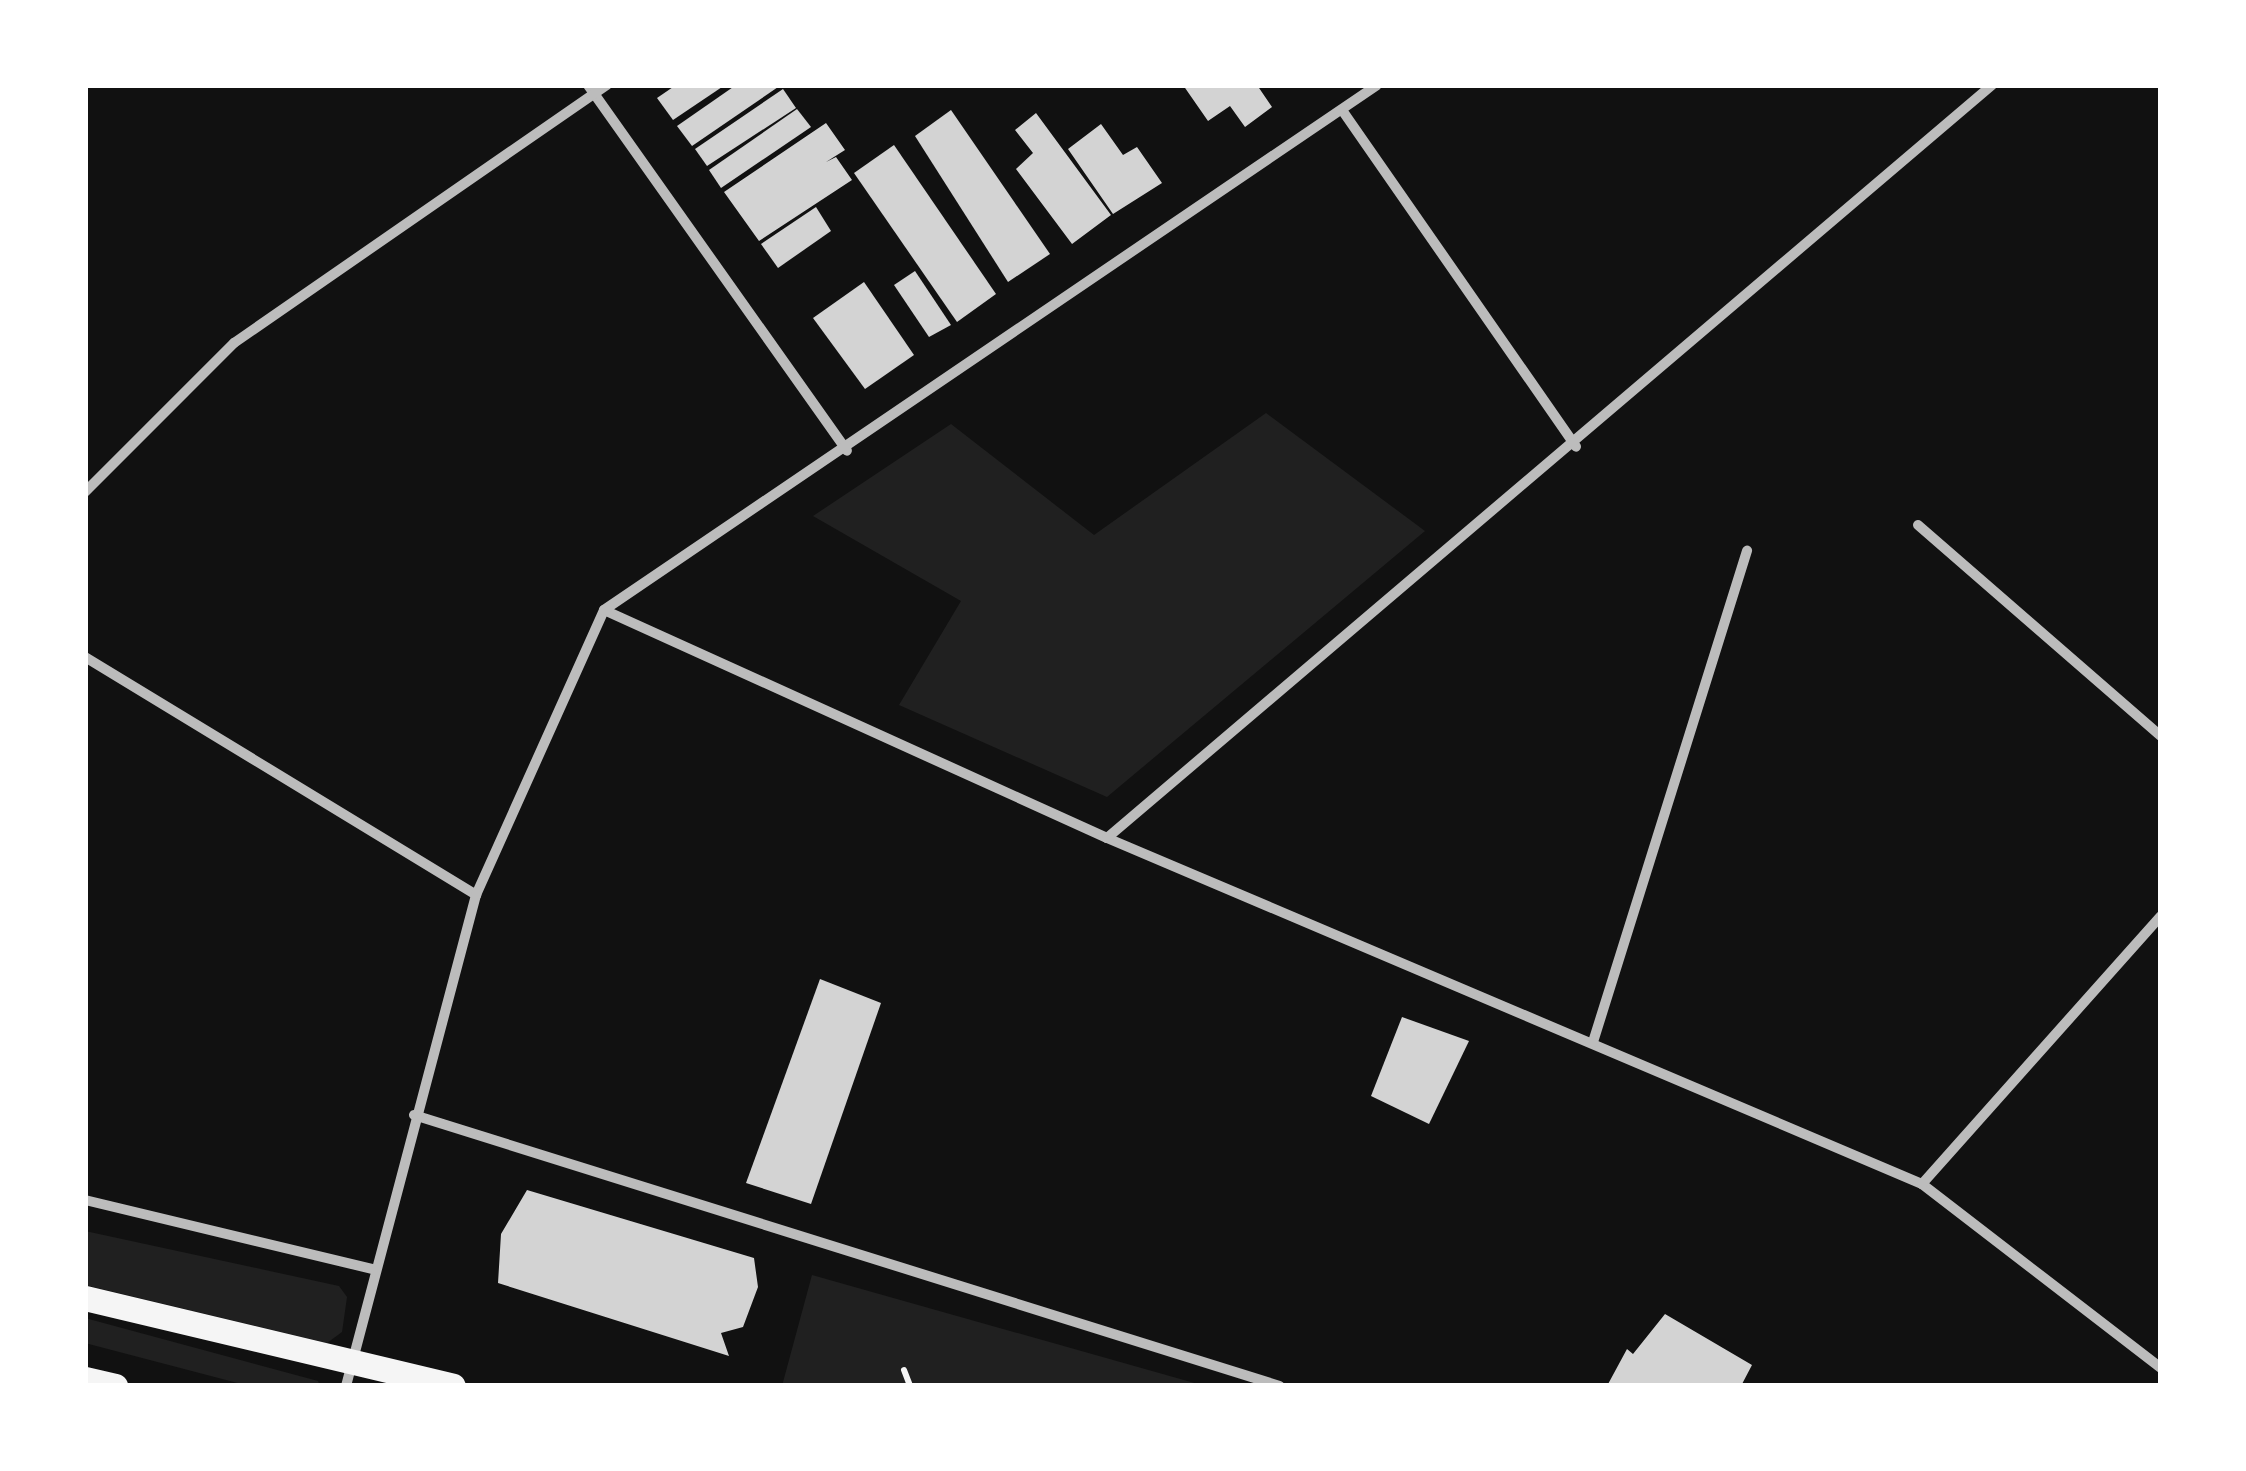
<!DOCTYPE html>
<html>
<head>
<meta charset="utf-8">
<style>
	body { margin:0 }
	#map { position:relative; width:2246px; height:1471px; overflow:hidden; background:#111; font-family:"Roboto Condensed",sans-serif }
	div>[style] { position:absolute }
	.green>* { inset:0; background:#202020 }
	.building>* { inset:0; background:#d3d3d3 }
	.path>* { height:6px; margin:-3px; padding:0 3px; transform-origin:3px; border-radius:3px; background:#f5f5f5 }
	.minor>* { height:10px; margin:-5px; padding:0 5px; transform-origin:5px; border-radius:5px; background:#bcbcbc }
	.primary>* { height:25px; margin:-12.5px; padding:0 12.5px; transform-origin:12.5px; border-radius:12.5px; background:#f5f5f5 }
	span { translate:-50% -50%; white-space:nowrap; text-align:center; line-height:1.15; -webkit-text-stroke:8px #fff; paint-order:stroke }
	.frame { position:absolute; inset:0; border:88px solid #fff; pointer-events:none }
</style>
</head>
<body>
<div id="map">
	<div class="green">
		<i style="clip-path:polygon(1266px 413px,1425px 531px,1107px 797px,899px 705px,961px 601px,813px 516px,951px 424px,1094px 535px)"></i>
		<i style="clip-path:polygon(85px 1231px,339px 1286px,347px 1297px,342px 1332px,327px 1343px,85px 1285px)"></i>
		<i style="clip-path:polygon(812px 1275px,1205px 1386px,782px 1386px)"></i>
		<i style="clip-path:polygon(85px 1318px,318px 1381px,320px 1386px,249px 1386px,85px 1343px)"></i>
	</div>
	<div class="building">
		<i style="clip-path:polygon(676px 85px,725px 85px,673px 120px,657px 98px)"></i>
		<i style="clip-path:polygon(736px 85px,781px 85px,692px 146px,677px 126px)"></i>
		<i style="clip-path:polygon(1183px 85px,1257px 85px,1272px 107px,1245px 127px,1230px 106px,1208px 121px)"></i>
		<i style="clip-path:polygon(783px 89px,796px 108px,707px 166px,695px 149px)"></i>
		<i style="clip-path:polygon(797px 109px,811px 127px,721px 188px,709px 170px)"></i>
		<i style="clip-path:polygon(951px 110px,1050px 254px,1008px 282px,915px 136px)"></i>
		<i style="clip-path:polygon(1036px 113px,1111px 215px,1072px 244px,1016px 169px,1033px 153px,1015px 130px)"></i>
		<i style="clip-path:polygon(826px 123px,845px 150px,826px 162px,836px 157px,852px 180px,759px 241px,724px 192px)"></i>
		<i style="clip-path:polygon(1101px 124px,1123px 155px,1137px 147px,1162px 183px,1113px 214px,1068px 149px)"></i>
		<i style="clip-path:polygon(894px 145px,996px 294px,957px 322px,854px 173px)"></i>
		<i style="clip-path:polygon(816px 207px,831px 231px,778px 268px,761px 244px)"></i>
		<i style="clip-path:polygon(915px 271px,951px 325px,929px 337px,894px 285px)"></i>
		<i style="clip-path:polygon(864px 282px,914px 355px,865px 389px,813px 318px)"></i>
		<i style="clip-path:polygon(820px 979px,881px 1003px,811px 1204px,746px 1183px)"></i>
		<i style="clip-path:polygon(1402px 1017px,1469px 1041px,1429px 1124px,1371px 1096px)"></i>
		<i style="clip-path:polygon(527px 1190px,754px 1258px,758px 1287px,743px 1327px,721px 1333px,729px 1356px,498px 1283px,501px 1234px)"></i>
		<i style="clip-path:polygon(1665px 1314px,1752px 1365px,1741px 1386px,1607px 1386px,1627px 1349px,1633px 1354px)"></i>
	</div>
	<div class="path">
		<i style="left:904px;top:1370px;width:17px;rotate:69deg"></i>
	</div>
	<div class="minor">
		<i style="left:588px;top:85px;width:448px;rotate:54.7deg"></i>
		<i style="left:1342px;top:110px;width:410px;rotate:55.2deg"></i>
		<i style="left:85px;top:492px;width:211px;rotate:-45deg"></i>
		<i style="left:234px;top:343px;width:454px;rotate:-34.7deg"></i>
		<i style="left:1918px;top:525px;width:322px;rotate:41deg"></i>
		<i style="left:604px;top:610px;width:552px;rotate:24.38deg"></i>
		<i style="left:1107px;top:838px;width:885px;rotate:23deg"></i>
		<i style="left:1922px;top:1184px;width:302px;rotate:37.6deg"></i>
		<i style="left:85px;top:657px;width:458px;rotate:31.3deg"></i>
		<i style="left:1107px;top:838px;width:1162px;rotate:-40.39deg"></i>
		<i style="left:1593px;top:1042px;width:515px;rotate:-72.59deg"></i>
		<i style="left:414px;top:1115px;width:907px;rotate:17.38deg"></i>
		<i style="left:1922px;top:1184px;width:359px;rotate:-48.3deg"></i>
		<i style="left:85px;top:1200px;width:295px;rotate:13.5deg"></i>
		<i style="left:346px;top:1386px;width:508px;rotate:-75.17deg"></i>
		<i style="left:476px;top:895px;width:312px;rotate:-65.8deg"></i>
		<i style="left:604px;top:610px;width:934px;rotate:-34.18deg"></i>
	</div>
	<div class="primary">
		<i style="left:85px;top:1298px;width:378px;rotate:13.4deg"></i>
		<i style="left:85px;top:1379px;width:31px;rotate:13deg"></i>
	</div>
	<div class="frame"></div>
</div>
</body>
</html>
